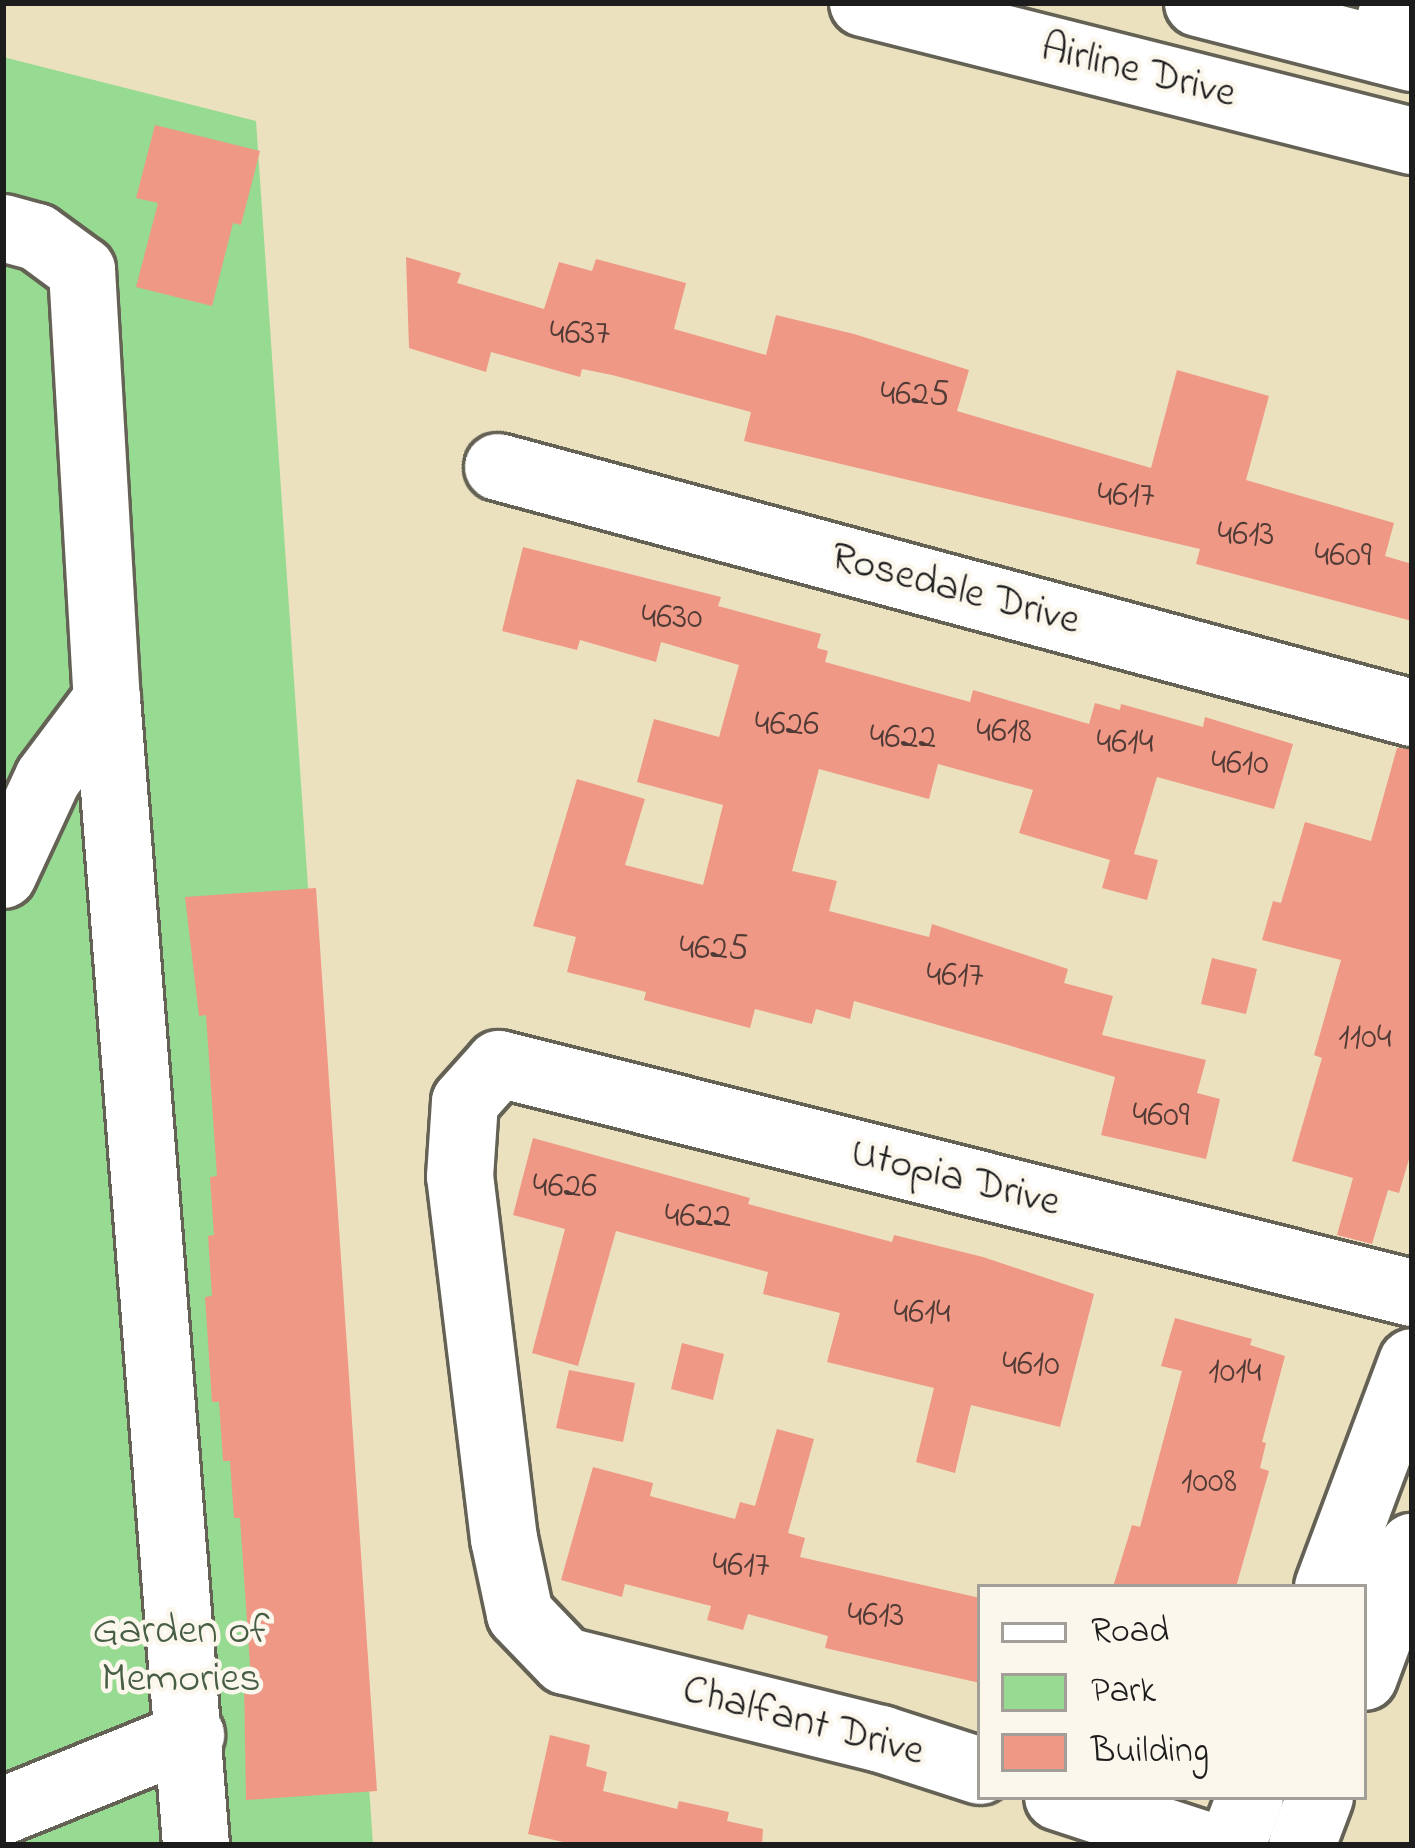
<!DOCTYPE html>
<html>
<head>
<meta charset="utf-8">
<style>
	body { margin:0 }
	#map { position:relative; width:1415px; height:1848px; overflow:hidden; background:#ebe1bf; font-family:"Indie Flower",sans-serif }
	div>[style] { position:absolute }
	.green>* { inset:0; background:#97da91 }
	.building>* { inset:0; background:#ef9885 }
	.roads { filter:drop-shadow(3px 0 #646155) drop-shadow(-3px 0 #646155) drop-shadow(0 3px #646155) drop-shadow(0 -3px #646155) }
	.minor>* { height:66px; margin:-33px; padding:0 33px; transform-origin:33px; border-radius:33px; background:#fff }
	.highway>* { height:66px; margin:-33px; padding:0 33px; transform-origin:33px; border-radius:33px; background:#fff }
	span { translate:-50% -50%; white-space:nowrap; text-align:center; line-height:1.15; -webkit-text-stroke:9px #fbf7ec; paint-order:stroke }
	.number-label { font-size:36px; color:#513b36 }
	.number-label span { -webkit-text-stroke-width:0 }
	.street-label { font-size:42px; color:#1c1c1c }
	.park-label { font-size:42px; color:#475e45 }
	.frame { position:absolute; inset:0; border:6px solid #1c1c1c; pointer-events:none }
	.legend { position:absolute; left:977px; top:1584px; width:390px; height:216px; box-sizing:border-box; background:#fbf7ec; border:3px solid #a29f99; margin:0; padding:15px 21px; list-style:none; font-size:36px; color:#1c1c1c }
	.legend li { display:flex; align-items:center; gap:24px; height:60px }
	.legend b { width:60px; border:3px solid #a29f99 }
</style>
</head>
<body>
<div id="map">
	<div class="green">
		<i style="clip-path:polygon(3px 57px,256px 121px,373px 1845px,3px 1845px)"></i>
	</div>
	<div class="building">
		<i style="clip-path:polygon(155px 125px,260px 151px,241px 225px,233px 223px,212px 306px,136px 287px,158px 203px,136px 198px)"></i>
		<i style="clip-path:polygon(406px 257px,461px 273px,457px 283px,544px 309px,559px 262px,592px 271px,596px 259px,686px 283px,674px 329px,766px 355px,776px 315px,854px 334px,969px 370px,957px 411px,1151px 468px,1177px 370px,1269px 396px,1246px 480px,1394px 523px,1385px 556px,1412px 564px,1412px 621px,1196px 564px,1200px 549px,744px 441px,751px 412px,612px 375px,582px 369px,580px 377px,491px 352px,486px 372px,409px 348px)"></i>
		<i style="clip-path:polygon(523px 547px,721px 597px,718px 606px,821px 634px,817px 648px,828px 651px,825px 662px,970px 702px,973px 690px,1089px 724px,1095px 703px,1120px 710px,1121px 704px,1203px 727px,1205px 717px,1293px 744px,1274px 809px,1157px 777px,1134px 854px,1158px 860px,1147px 900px,1102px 888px,1110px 860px,1019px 833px,1033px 790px,938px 764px,929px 799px,819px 769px,792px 871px,837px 881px,829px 911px,929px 937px,932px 924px,1068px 969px,1064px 983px,1113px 996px,1102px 1035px,1206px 1060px,1197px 1093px,1220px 1099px,1206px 1159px,1101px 1135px,1115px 1077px,1008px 1045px,854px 1001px,850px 1019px,816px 1009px,812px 1024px,755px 1009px,750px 1028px,644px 1000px,646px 992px,567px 972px,576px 937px,533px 926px,577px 779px,645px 799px,625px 865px,703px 885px,723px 805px,637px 782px,654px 719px,719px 737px,739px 665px,661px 642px,656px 662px,580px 640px,577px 650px,502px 631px)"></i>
		<i style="clip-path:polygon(1397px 748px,1412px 749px,1412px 1149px,1399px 1193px,1388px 1190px,1372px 1244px,1337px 1235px,1353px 1178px,1292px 1161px,1322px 1058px,1314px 1055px,1341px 960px,1262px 940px,1273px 901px,1281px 903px,1305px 822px,1371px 841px)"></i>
		<i style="clip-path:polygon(316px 888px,377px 1791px,246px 1800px,244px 1680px,251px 1680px,240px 1518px,234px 1518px,230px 1461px,223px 1461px,219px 1402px,212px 1402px,205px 1297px,212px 1296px,208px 1236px,214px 1235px,210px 1177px,217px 1176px,206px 1015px,199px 1016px,185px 897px)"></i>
		<i style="clip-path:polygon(1212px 958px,1257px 969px,1246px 1014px,1201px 1004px)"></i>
		<i style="clip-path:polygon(533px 1138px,750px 1198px,748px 1204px,892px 1242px,894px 1235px,983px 1257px,1094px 1294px,1060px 1427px,971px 1405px,955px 1473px,916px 1462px,934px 1388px,827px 1362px,840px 1313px,763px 1294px,768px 1272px,616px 1231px,578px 1366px,532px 1353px,565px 1229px,513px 1215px)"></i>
		<i style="clip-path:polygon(1175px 1318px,1252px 1339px,1250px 1345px,1285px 1356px,1262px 1442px,1266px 1443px,1260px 1468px,1269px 1471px,1236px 1587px,1113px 1587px,1132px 1525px,1140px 1527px,1182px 1371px,1161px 1366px)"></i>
		<i style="clip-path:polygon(682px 1343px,724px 1354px,713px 1400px,671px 1389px)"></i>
		<i style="clip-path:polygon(569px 1370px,635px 1383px,623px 1442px,556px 1428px)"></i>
		<i style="clip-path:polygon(777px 1429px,814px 1439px,788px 1533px,805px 1538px,800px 1557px,980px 1598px,980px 1683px,825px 1648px,828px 1636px,748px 1614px,743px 1630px,707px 1620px,711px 1606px,625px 1584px,622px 1597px,561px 1580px,593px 1467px,653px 1483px,650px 1496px,735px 1519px,740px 1502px,755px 1506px)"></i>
		<i style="clip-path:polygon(550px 1735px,590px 1745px,586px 1766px,607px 1772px,603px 1791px,677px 1809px,679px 1801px,729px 1812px,727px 1821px,763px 1829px,762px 1845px,576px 1845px,528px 1834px)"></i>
	</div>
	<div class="roads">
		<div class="minor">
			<i style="left:1381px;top:50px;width:49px;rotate:-73.4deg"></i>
			<i style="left:3px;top:228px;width:35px;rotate:15deg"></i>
			<i style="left:37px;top:237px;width:56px;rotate:36.3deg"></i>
			<i style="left:82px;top:270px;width:430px;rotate:86.7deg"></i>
			<i style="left:107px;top:699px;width:1149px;rotate:85.56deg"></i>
			<i style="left:498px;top:467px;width:947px;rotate:15.06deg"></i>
			<i style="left:3px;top:875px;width:107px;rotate:-65.1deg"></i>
			<i style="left:48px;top:778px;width:99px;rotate:-53.2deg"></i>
			<i style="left:1328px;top:1587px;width:240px;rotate:-69.5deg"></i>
			<i style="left:1364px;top:1677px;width:139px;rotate:-69.7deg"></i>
			<i style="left:980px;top:1771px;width:104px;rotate:-162.1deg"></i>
			<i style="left:881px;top:1739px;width:325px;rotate:-166.1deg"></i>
			<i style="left:565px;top:1661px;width:65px;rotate:-133.8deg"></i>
			<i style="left:520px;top:1614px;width:77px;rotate:-102deg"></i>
			<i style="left:504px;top:1539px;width:365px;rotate:-96.9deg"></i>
			<i style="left:460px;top:1177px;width:75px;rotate:-86.2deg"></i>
			<i style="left:465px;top:1102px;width:51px;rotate:-48.2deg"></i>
			<i style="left:499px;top:1064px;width:941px;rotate:14.08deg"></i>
			<i style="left:1058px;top:1797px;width:155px;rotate:18.1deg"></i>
			<i style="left:3px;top:1811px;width:203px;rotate:-22deg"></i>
			<i style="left:1232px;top:1845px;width:51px;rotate:-69.4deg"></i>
			<i style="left:1302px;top:1845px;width:51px;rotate:-69.4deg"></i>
		</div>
		<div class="highway">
			<i style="left:863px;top:3px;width:566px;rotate:14.11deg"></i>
			<i style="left:1198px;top:3px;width:221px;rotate:14.4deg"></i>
		</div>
	</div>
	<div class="number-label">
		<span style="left:580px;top:335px">4637</span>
		<span style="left:915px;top:396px">4625</span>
		<span style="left:1126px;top:497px">4617</span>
		<span style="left:1246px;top:536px">4613</span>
		<span style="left:1343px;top:557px">4609</span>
		<span style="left:672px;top:619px">4630</span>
		<span style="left:787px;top:726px">4626</span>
		<span style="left:1004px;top:733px">4618</span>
		<span style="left:903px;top:739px">4622</span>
		<span style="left:1125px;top:744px">4614</span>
		<span style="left:1240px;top:765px">4610</span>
		<span style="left:714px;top:950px">4625</span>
		<span style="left:955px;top:977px">4617</span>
		<span style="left:1365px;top:1039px">1104</span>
		<span style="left:1161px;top:1117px">4609</span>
		<span style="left:565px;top:1188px">4626</span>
		<span style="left:698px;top:1218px">4622</span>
		<span style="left:922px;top:1314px">4614</span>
		<span style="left:1031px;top:1366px">4610</span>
		<span style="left:1235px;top:1373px">1014</span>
		<span style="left:1209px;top:1483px">1008</span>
		<span style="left:741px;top:1567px">4617</span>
		<span style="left:876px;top:1617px">4613</span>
	</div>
	<div class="street-label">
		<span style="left:1138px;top:72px;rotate:14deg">Airline Drive</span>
		<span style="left:955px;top:590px;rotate:15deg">Rosedale Drive</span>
		<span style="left:955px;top:1179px;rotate:14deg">Utopia Drive</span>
		<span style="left:803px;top:1722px;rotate:15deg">Chalfant Drive</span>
	</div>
	<div class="park-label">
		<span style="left:181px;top:1656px">Garden of<br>Memories</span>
	</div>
	<div class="frame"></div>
	<ul class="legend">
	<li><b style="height:15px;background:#fff"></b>Road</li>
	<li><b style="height:33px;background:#97da91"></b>Park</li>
	<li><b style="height:33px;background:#ef9885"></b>Building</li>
	</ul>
</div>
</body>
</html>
